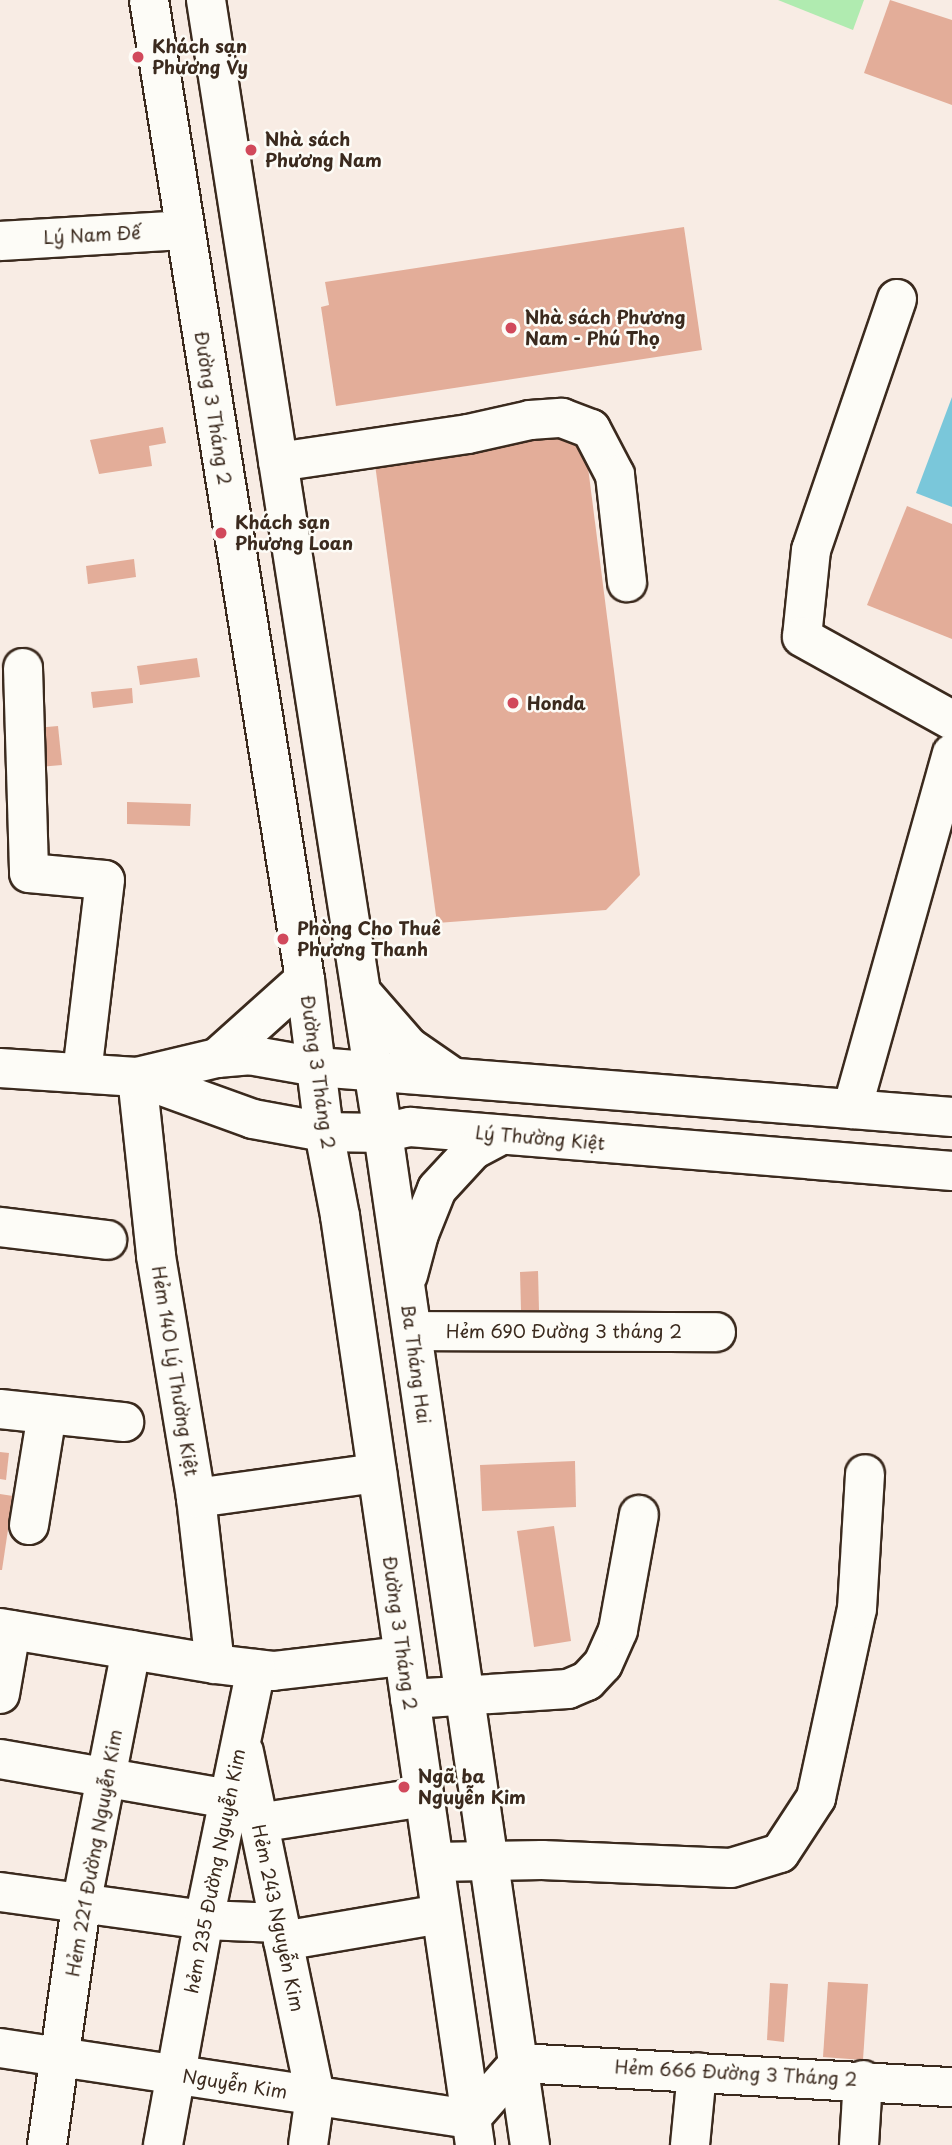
<!DOCTYPE html>
<html>
<head>
<meta charset="utf-8">
<style>
	body { margin:0 }
	#map { position:relative; width:952px; height:2145px; overflow:hidden; background:#f8ece4; font-family:"Playpen Sans",sans-serif }
	div>[style] { position:absolute }
	.green>* { inset:0; background:#b0ebb0 }
	.water>* { inset:0; background:#7ac7da }
	.building>* { inset:0; background:#e3ad99 }
	.roads { filter:drop-shadow(2px 0 #3b2a1e) drop-shadow(-2px 0 #3b2a1e) drop-shadow(0 2px #3b2a1e) drop-shadow(0 -2px #3b2a1e) }
	.minor>* { height:38px; margin:-19px; padding:0 19px; transform-origin:19px; border-radius:19px; background:#fdfcf7 }
	.major>* { height:38px; margin:-19px; padding:0 19px; transform-origin:19px; border-radius:19px; background:#fdfcf7 }
	.dots>* { width:19px; height:19px; translate:-50% -50%; box-sizing:border-box; border:4px solid #fdfcf7; border-radius:50% }
	span { translate:-50% -50%; white-space:nowrap; text-align:center; line-height:1.15; -webkit-text-stroke:5px #fdfcf7; paint-order:stroke }
	.poi-label { font-size:18px; color:#3b2a1e; font-weight:700 }
	.left { translate:0 -50%; text-align:left }
	.street-label { font-size:18px; color:#3b2a1e }
</style>
</head>
<body>
<div id="map">
	<div class="green">
		<i style="clip-path:polygon(778px 0,864px 0,853px 30px)"></i>
	</div>
	<div class="water">
		<i style="clip-path:polygon(952px 397px,952px 507px,916px 493px)"></i>
	</div>
	<div class="building">
		<i style="clip-path:polygon(890px 0,952px 20px,952px 105px,864px 73px)"></i>
		<i style="clip-path:polygon(684px 227px,702px 350px,336px 406px,321px 307px,329px 305px,325px 282px)"></i>
		<i style="clip-path:polygon(163px 427px,166px 443px,149px 446px,152px 466px,99px 474px,90px 440px)"></i>
		<i style="clip-path:polygon(560px 427px,584px 436px,640px 875px,606px 910px,437px 923px,374px 457px)"></i>
		<i style="clip-path:polygon(907px 506px,952px 524px,952px 639px,867px 605px)"></i>
		<i style="clip-path:polygon(134px 559px,136px 577px,88px 584px,86px 566px)"></i>
		<i style="clip-path:polygon(197px 658px,200px 677px,140px 685px,137px 666px)"></i>
		<i style="clip-path:polygon(132px 688px,133px 703px,93px 708px,91px 692px)"></i>
		<i style="clip-path:polygon(58px 726px,62px 765px,27px 768px,24px 729px)"></i>
		<i style="clip-path:polygon(127px 802px,191px 804px,190px 826px,127px 824px)"></i>
		<i style="clip-path:polygon(538px 1271px,539px 1310px,521px 1310px,520px 1272px)"></i>
		<i style="clip-path:polygon(0 1452px,9px 1453px,6px 1480px,0 1479px)"></i>
		<i style="clip-path:polygon(575px 1461px,576px 1507px,482px 1511px,480px 1465px)"></i>
		<i style="clip-path:polygon(0 1494px,13px 1496px,2px 1570px,0 1570px)"></i>
		<i style="clip-path:polygon(554px 1526px,571px 1641px,534px 1647px,517px 1531px)"></i>
		<i style="clip-path:polygon(828px 1982px,868px 1984px,863px 2060px,823px 2057px)"></i>
		<i style="clip-path:polygon(770px 1983px,788px 1984px,784px 2042px,767px 2040px)"></i>
	</div>
	<div class="roads">
		<div class="minor">
			<i style="left:0;top:241px;width:185px;rotate:-3.4deg"></i>
			<i style="left:897px;top:299px;width:265px;rotate:108.9deg"></i>
			<i style="left:811px;top:550px;width:87px;rotate:95.9deg"></i>
			<i style="left:802px;top:637px;width:171px;rotate:29deg"></i>
			<i style="left:278px;top:462px;width:192px;rotate:-8.4deg"></i>
			<i style="left:468px;top:434px;width:64px;rotate:-12.7deg"></i>
			<i style="left:530px;top:420px;width:32px;rotate:-4deg"></i>
			<i style="left:562px;top:418px;width:31px;rotate:21deg"></i>
			<i style="left:591px;top:429px;width:52px;rotate:62.4deg"></i>
			<i style="left:615px;top:475px;width:108px;rotate:83.6deg"></i>
			<i style="left:23px;top:668px;width:205px;rotate:88.3deg"></i>
			<i style="left:29px;top:873px;width:76px;rotate:5.3deg"></i>
			<i style="left:105px;top:880px;width:193px;rotate:96.8deg"></i>
			<i style="left:137px;top:1077px;width:180px;rotate:83.9deg"></i>
			<i style="left:156px;top:1256px;width:245px;rotate:80.6deg"></i>
			<i style="left:196px;top:1498px;width:167px;rotate:83.5deg"></i>
			<i style="left:852px;top:1109px;width:369px;rotate:-74.3deg"></i>
			<i style="left:0;top:1227px;width:108px;rotate:6.9deg"></i>
			<i style="left:412px;top:1331px;width:304px;rotate:0.2deg"></i>
			<i style="left:0;top:1409px;width:125px;rotate:6deg"></i>
			<i style="left:196px;top:1498px;width:183px;rotate:-7.9deg"></i>
			<i style="left:29px;top:1525px;width:112px;rotate:-80.8deg"></i>
			<i style="left:0;top:1628px;width:218px;rotate:9.5deg"></i>
			<i style="left:215px;top:1664px;width:58px;rotate:6.9deg"></i>
			<i style="left:273px;top:1671px;width:131px;rotate:-6.6deg"></i>
			<i style="left:0;top:1694px;width:65px;rotate:-80.2deg"></i>
			<i style="left:410px;top:1699px;width:158px;rotate:-3.6deg"></i>
			<i style="left:568px;top:1689px;width:21px;rotate:-23deg"></i>
			<i style="left:587px;top:1681px;width:23px;rotate:-47deg"></i>
			<i style="left:603px;top:1664px;width:37px;rotate:-66deg"></i>
			<i style="left:618px;top:1630px;width:117px;rotate:-79.7deg"></i>
			<i style="left:244px;top:1752px;width:351px;rotate:78.3deg"></i>
			<i style="left:315px;top:2096px;width:49px;rotate:98.1deg"></i>
			<i style="left:0;top:1759px;width:257px;rotate:9.9deg"></i>
			<i style="left:258px;top:1823px;width:168px;rotate:-8.9deg"></i>
			<i style="left:434px;top:1862px;width:108px;rotate:-1.1deg"></i>
			<i style="left:542px;top:1860px;width:189px;rotate:2.4deg"></i>
			<i style="left:731px;top:1868px;width:51px;rotate:-17deg"></i>
			<i style="left:780px;top:1853px;width:66px;rotate:-56.8deg"></i>
			<i style="left:816px;top:1798px;width:193px;rotate:-77.8deg"></i>
			<i style="left:857px;top:1609px;width:135px;rotate:-86.6deg"></i>
			<i style="left:0;top:1892px;width:206px;rotate:7.8deg"></i>
			<i style="left:204px;top:1920px;width:75px;rotate:2.3deg"></i>
			<i style="left:283px;top:1941px;width:160px;rotate:-9.7deg"></i>
			<i style="left:0;top:2048px;width:475px;rotate:8.6deg"></i>
			<i style="left:470px;top:2119px;width:74px;rotate:-48.8deg"></i>
			<i style="left:519px;top:2063px;width:434px;rotate:3.2deg"></i>
			<i style="left:47px;top:2145px;width:242px;rotate:-81.9deg"></i>
			<i style="left:81px;top:1905px;width:260px;rotate:-78.9deg"></i>
			<i style="left:163px;top:2145px;width:229px;rotate:-79.7deg"></i>
			<i style="left:204px;top:1920px;width:256px;rotate:-78.3deg"></i>
			<i style="left:690px;top:2145px;width:73px;rotate:-84.5deg"></i>
			<i style="left:859px;top:2145px;width:65px;rotate:-86.5deg"></i>
		</div>
		<div class="major">
			<i style="left:149px;top:0;width:991px;rotate:80.95deg"></i>
			<i style="left:305px;top:979px;width:154px;rotate:82.9deg"></i>
			<i style="left:324px;top:1132px;width:86px;rotate:79.2deg"></i>
			<i style="left:340px;top:1216px;width:939px;rotate:81.73deg"></i>
			<i style="left:206px;top:0;width:1147px;rotate:81.12deg"></i>
			<i style="left:383px;top:1133px;width:1023px;rotate:81.74deg"></i>
			<i style="left:361px;top:992px;width:73px;rotate:48.9deg"></i>
			<i style="left:409px;top:1047px;width:51px;rotate:34.6deg"></i>
			<i style="left:217px;top:1058px;width:118px;rotate:-41.9deg"></i>
			<i style="left:0;top:1068px;width:137px;rotate:3.8deg"></i>
			<i style="left:137px;top:1077px;width:123px;rotate:19.9deg"></i>
			<i style="left:253px;top:1119px;width:72px;rotate:10.4deg"></i>
			<i style="left:324px;top:1132px;width:59px;rotate:1deg"></i>
			<i style="left:383px;top:1133px;width:28px;rotate:-13deg"></i>
			<i style="left:410px;top:1127px;width:544px;rotate:4.64deg"></i>
			<i style="left:137px;top:1077px;width:82px;rotate:-13.4deg"></i>
			<i style="left:217px;top:1058px;width:32px;rotate:-5deg"></i>
			<i style="left:249px;top:1055px;width:69px;rotate:10deg"></i>
			<i style="left:317px;top:1067px;width:637px;rotate:4.5deg"></i>
			<i style="left:408px;top:1275px;width:42px;rotate:-75deg"></i>
			<i style="left:419px;top:1234px;width:48px;rotate:-68.2deg"></i>
			<i style="left:437px;top:1189px;width:53px;rotate:-47.3deg"></i>
			<i style="left:473px;top:1150px;width:32px;rotate:-28deg"></i>
		</div>
	</div>
	<div class="dots">
		<i style="left:138px;top:57px;background:#d1495b"></i>
		<i style="left:251px;top:150px;background:#d1495b"></i>
		<i style="left:511px;top:328px;background:#d1495b"></i>
		<i style="left:221px;top:533px;background:#d1495b"></i>
		<i style="left:513px;top:703px;background:#d1495b"></i>
		<i style="left:283px;top:939px;background:#d1495b"></i>
		<i style="left:404px;top:1787px;background:#d1495b"></i>
	</div>
	<div class="poi-label">
		<span class="left" style="left:152px;top:57px">Khách sạn<br>Phương Vy</span>
		<span class="left" style="left:265px;top:150px">Nhà sách<br>Phương Nam</span>
		<span class="left" style="left:525px;top:328px">Nhà sách Phương<br>Nam - Phú Thọ</span>
		<span class="left" style="left:235px;top:533px">Khách sạn<br>Phương Loan</span>
		<span class="left" style="left:527px;top:703px">Honda</span>
		<span class="left" style="left:297px;top:939px">Phòng Cho Thuê<br>Phương Thanh</span>
		<span class="left" style="left:418px;top:1787px">Ngã ba<br>Nguyễn Kim</span>
	</div>
	<div class="street-label">
		<span style="left:92px;top:235px;rotate:-3deg">Lý Nam Đế</span>
		<span style="left:213px;top:408px;rotate:81deg">Đường 3 Tháng 2</span>
		<span style="left:318px;top:1072px;rotate:82deg">Đường 3 Tháng 2</span>
		<span style="left:540px;top:1138px;rotate:5deg">Lý Thường Kiệt</span>
		<span style="left:564px;top:1331px">Hẻm 690 Đường 3 tháng 2</span>
		<span style="left:416px;top:1364px;rotate:82deg">Ba Tháng Hai</span>
		<span style="left:175px;top:1371px;rotate:81deg">Hẻm 140 Lý Thường Kiệt</span>
		<span style="left:400px;top:1633px;rotate:82deg">Đường 3 Tháng 2</span>
		<span style="left:94px;top:1853px;rotate:-80deg">Hẻm 221 Đường Nguyễn Kim</span>
		<span style="left:215px;top:1871px;rotate:-79deg">hẻm 235 Đường Nguyễn Kim</span>
		<span style="left:278px;top:1918px;rotate:78deg">Hẻm 243 Nguyễn Kim</span>
		<span style="left:736px;top:2073px;rotate:3deg">Hẻm 666 Đường 3 Tháng 2</span>
		<span style="left:235px;top:2084px;rotate:9deg">Nguyễn Kim</span>
	</div>
</div>
</body>
</html>
